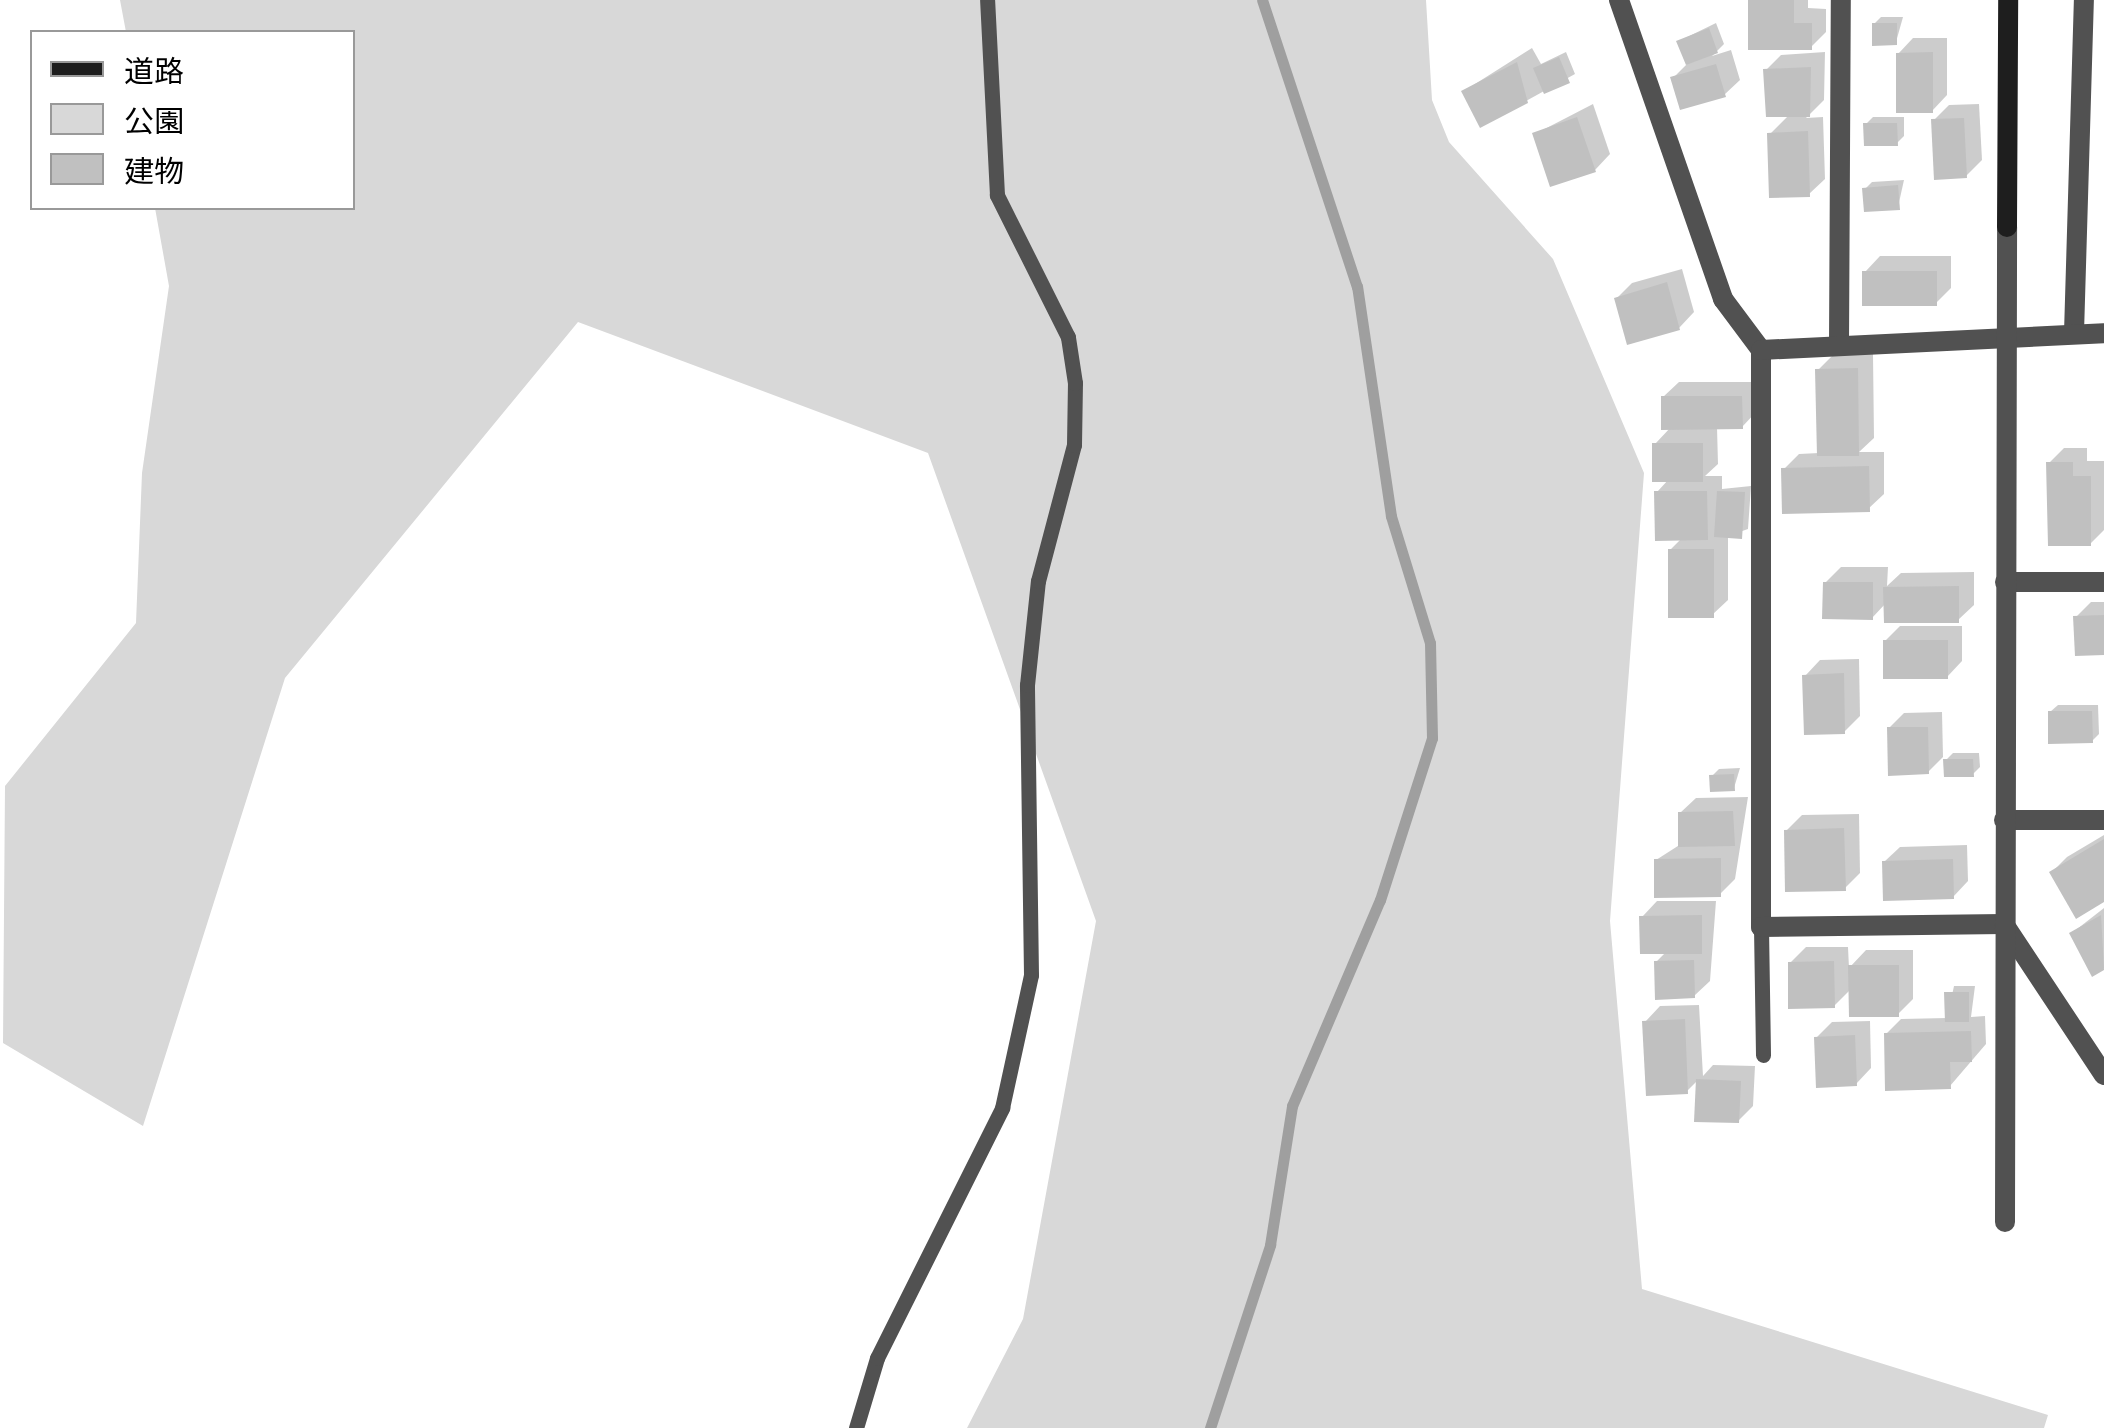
<!DOCTYPE html>
<html>
<head>
<meta charset="utf-8">
<style>
	body { margin:0 }
	#map { position:relative; width:2104px; height:1428px; overflow:hidden; background:#fff; font-family:Helvetica,"Noto Sans JP",sans-serif }
	div>[style] { position:absolute }
	.green>* { inset:0; background:#d8d8d8 }
	.shadow>* { inset:0; background:#0003 }
	.stream>* { height:11px; margin:-5.5px; padding:0 5.5px; transform-origin:5.5px; border-radius:5.5px; background:#9f9f9f }
	.building>* { inset:0; background:#c0c0c0 }
	.lane>* { height:15px; margin:-7.5px; padding:0 7.5px; transform-origin:7.5px; border-radius:7.5px; background:#515151 }
	.street>* { height:20px; margin:-10px; padding:0 10px; transform-origin:10px; border-radius:10px; background:#515151 }
	.secondary>* { height:20px; margin:-10px; padding:0 10px; transform-origin:10px; border-radius:10px; background:#1e1e1e }
	span { translate:-50% -50%; white-space:nowrap; text-align:center; line-height:1.15; -webkit-text-stroke:8px #fff; paint-order:stroke }
	.legend { position:absolute; left:30px; top:30px; width:325px; height:180px; box-sizing:border-box; background:#fff; border:2px solid #999; margin:0; padding:12px 18px; list-style:none; font-size:30px; color:#000 }
	.legend li { display:flex; align-items:center; gap:20px; height:50px }
	.legend b { width:50px; border:2px solid #999 }
</style>
</head>
<body>
<div id="map">
	<div class="green">
		<i style="clip-path:polygon(120px 0,1426px 0,1432px 100px,1449px 142px,1553px 259px,1644px 473px,1610px 921px,1642px 1289px,2048px 1415px,2044px 1428px,967px 1428px,1023px 1319px,1096px 921px,928px 453px,578px 322px,285px 678px,143px 1126px,3px 1043px,5px 786px,136px 623px,142px 473px,169px 286px,155px 208px,352px 208px,352px 32px,126px 32px)"></i>
	</div>
	<div class="shadow">
		<i style="clip-path:polygon(1750px 0,1808px 0,1808px 8px,1826px 9px,1826px 32px,1810px 48px)"></i>
		<i style="clip-path:polygon(1881px 17px,1903px 17px,1896px 42px,1874px 24px)"></i>
		<i style="clip-path:polygon(1716px 23px,1724px 44px,1712px 56px,1731px 50px,1740px 80px,1724px 95px,1673px 78px,1688px 63px,1679px 41px)"></i>
		<i style="clip-path:polygon(1913px 38px,1947px 38px,1947px 95px,1932px 111px,1898px 54px)"></i>
		<i style="clip-path:polygon(1532px 48px,1541px 64px,1566px 52px,1575px 74px,1526px 101px,1464px 91px)"></i>
		<i style="clip-path:polygon(1825px 52px,1824px 100px,1806px 118px,1823px 117px,1825px 179px,1809px 194px,1770px 134px,1789px 115px,1766px 70px,1781px 55px)"></i>
		<i style="clip-path:polygon(1593px 104px,1610px 154px,1595px 170px,1535px 134px)"></i>
		<i style="clip-path:polygon(1979px 104px,1982px 160px,1966px 176px,1934px 120px,1949px 105px)"></i>
		<i style="clip-path:polygon(1873px 117px,1904px 117px,1904px 136px,1897px 143px,1866px 124px)"></i>
		<i style="clip-path:polygon(1904px 180px,1898px 207px,1865px 189px,1872px 182px)"></i>
		<i style="clip-path:polygon(1880px 256px,1951px 256px,1951px 288px,1936px 303px,1865px 272px)"></i>
		<i style="clip-path:polygon(1682px 269px,1694px 312px,1679px 328px,1617px 298px,1632px 283px)"></i>
		<i style="clip-path:polygon(1873px 354px,1874px 438px,1859px 452px,1884px 452px,1884px 494px,1868px 509px,1784px 469px,1799px 454px,1819px 453px,1818px 370px,1833px 355px)"></i>
		<i style="clip-path:polygon(1679px 382px,1757px 382px,1757px 411px,1742px 427px,1717px 427px,1718px 464px,1705px 476px,1722px 476px,1722px 489px,1751px 486px,1748px 529px,1728px 536px,1728px 600px,1712px 615px,1670px 550px,1682px 538px,1657px 492px,1669px 479px,1655px 444px,1671px 427px,1663px 397px)"></i>
		<i style="clip-path:polygon(2064px 448px,2087px 448px,2087px 461px,2104px 461px,2104px 530px,2090px 544px,2049px 463px)"></i>
		<i style="clip-path:polygon(1841px 567px,1888px 567px,1887px 586px,1901px 573px,1974px 572px,1974px 605px,1958px 620px,1886px 603px,1872px 618px,1825px 583px)"></i>
		<i style="clip-path:polygon(2091px 602px,2104px 602px,2104px 652px,2076px 617px)"></i>
		<i style="clip-path:polygon(1900px 626px,1962px 626px,1962px 661px,1947px 677px,1885px 641px)"></i>
		<i style="clip-path:polygon(1859px 659px,1860px 716px,1844px 732px,1805px 676px,1820px 660px)"></i>
		<i style="clip-path:polygon(2058px 705px,2098px 705px,2099px 734px,2092px 741px,2050px 712px)"></i>
		<i style="clip-path:polygon(1942px 712px,1943px 757px,1928px 772px,1889px 728px,1904px 713px)"></i>
		<i style="clip-path:polygon(1953px 753px,1979px 753px,1980px 767px,1973px 774px,1946px 760px)"></i>
		<i style="clip-path:polygon(1740px 768px,1734px 788px,1712px 776px,1719px 769px)"></i>
		<i style="clip-path:polygon(1748px 797px,1735px 879px,1720px 894px,1656px 860px,1681px 844px,1680px 813px,1696px 798px)"></i>
		<i style="clip-path:polygon(1859px 814px,1860px 873px,1845px 888px,1786px 831px,1802px 815px)"></i>
		<i style="clip-path:polygon(2104px 835px,2104px 899px,2052px 872px,2067px 857px)"></i>
		<i style="clip-path:polygon(1967px 845px,1968px 881px,1953px 897px,1884px 862px,1900px 847px)"></i>
		<i style="clip-path:polygon(1657px 901px,1716px 901px,1710px 981px,1694px 996px,1656px 962px,1667px 951px,1642px 917px)"></i>
		<i style="clip-path:polygon(2104px 908px,2104px 968px,2093px 973px,2072px 933px)"></i>
		<i style="clip-path:polygon(1806px 947px,1848px 947px,1849px 968px,1866px 950px,1913px 950px,1913px 999px,1898px 1014px,1851px 989px,1834px 1006px,1790px 963px)"></i>
		<i style="clip-path:polygon(1954px 986px,1975px 986px,1971px 1017px,1985px 1016px,1986px 1044px,1950px 1086px,1886px 1034px,1901px 1019px,1947px 1018px)"></i>
		<i style="clip-path:polygon(1699px 1005px,1703px 1076px,1713px 1065px,1755px 1066px,1753px 1106px,1738px 1121px,1698px 1080px,1687px 1091px,1645px 1022px,1660px 1006px)"></i>
		<i style="clip-path:polygon(1870px 1021px,1871px 1068px,1856px 1084px,1816px 1038px,1832px 1022px)"></i>
	</div>
	<div class="stream">
		<i style="left:1210px;top:1428px;width:193px;rotate:-71.8deg"></i>
		<i style="left:1270px;top:1245px;width:141px;rotate:-81deg"></i>
		<i style="left:1292px;top:1106px;width:224px;rotate:-66.9deg"></i>
		<i style="left:1380px;top:900px;width:170px;rotate:-72.2deg"></i>
		<i style="left:1432px;top:738px;width:95px;rotate:-91.2deg"></i>
		<i style="left:1430px;top:643px;width:133px;rotate:-107.1deg"></i>
		<i style="left:1391px;top:516px;width:232px;rotate:-98.4deg"></i>
		<i style="left:1357px;top:287px;width:302px;rotate:-108.3deg"></i>
	</div>
	<div class="building">
		<i style="clip-path:polygon(1748px 0,1794px 0,1794px 23px,1812px 23px,1812px 50px,1748px 50px)"></i>
		<i style="clip-path:polygon(1872px 23px,1897px 23px,1897px 45px,1872px 46px)"></i>
		<i style="clip-path:polygon(1709px 28px,1718px 53px,1686px 65px,1676px 41px)"></i>
		<i style="clip-path:polygon(1933px 52px,1933px 113px,1896px 113px,1896px 53px)"></i>
		<i style="clip-path:polygon(1559px 57px,1570px 83px,1544px 94px,1533px 68px)"></i>
		<i style="clip-path:polygon(1517px 62px,1528px 103px,1480px 128px,1461px 91px)"></i>
		<i style="clip-path:polygon(1716px 64px,1726px 97px,1680px 110px,1670px 77px)"></i>
		<i style="clip-path:polygon(1811px 67px,1810px 117px,1766px 117px,1763px 69px)"></i>
		<i style="clip-path:polygon(1577px 117px,1596px 172px,1550px 187px,1532px 133px)"></i>
		<i style="clip-path:polygon(1964px 118px,1967px 178px,1934px 180px,1931px 119px)"></i>
		<i style="clip-path:polygon(1863px 123px,1897px 123px,1898px 146px,1864px 146px)"></i>
		<i style="clip-path:polygon(1808px 131px,1810px 197px,1769px 198px,1767px 133px)"></i>
		<i style="clip-path:polygon(1898px 185px,1900px 210px,1864px 212px,1862px 188px)"></i>
		<i style="clip-path:polygon(1862px 271px,1937px 271px,1937px 306px,1862px 306px)"></i>
		<i style="clip-path:polygon(1667px 282px,1680px 330px,1627px 345px,1614px 298px)"></i>
		<i style="clip-path:polygon(1858px 368px,1859px 456px,1817px 456px,1815px 369px)"></i>
		<i style="clip-path:polygon(1661px 396px,1742px 396px,1743px 429px,1661px 430px)"></i>
		<i style="clip-path:polygon(1652px 443px,1703px 443px,1703px 482px,1652px 482px)"></i>
		<i style="clip-path:polygon(2046px 462px,2073px 462px,2073px 476px,2091px 476px,2091px 546px,2048px 546px)"></i>
		<i style="clip-path:polygon(1869px 466px,1870px 512px,1782px 514px,1781px 468px)"></i>
		<i style="clip-path:polygon(1654px 491px,1707px 491px,1708px 540px,1655px 541px)"></i>
		<i style="clip-path:polygon(1717px 491px,1745px 492px,1742px 539px,1714px 537px)"></i>
		<i style="clip-path:polygon(1668px 549px,1714px 549px,1714px 618px,1668px 618px)"></i>
		<i style="clip-path:polygon(1823px 582px,1873px 582px,1873px 620px,1822px 619px)"></i>
		<i style="clip-path:polygon(1959px 586px,1959px 623px,1884px 623px,1883px 587px)"></i>
		<i style="clip-path:polygon(2104px 615px,2104px 655px,2075px 656px,2073px 616px)"></i>
		<i style="clip-path:polygon(1883px 640px,1948px 640px,1948px 679px,1883px 679px)"></i>
		<i style="clip-path:polygon(1844px 673px,1845px 734px,1804px 735px,1802px 675px)"></i>
		<i style="clip-path:polygon(2048px 711px,2092px 711px,2093px 743px,2048px 744px)"></i>
		<i style="clip-path:polygon(1887px 727px,1928px 727px,1929px 774px,1888px 776px)"></i>
		<i style="clip-path:polygon(1943px 759px,1973px 759px,1974px 777px,1944px 777px)"></i>
		<i style="clip-path:polygon(1734px 774px,1735px 791px,1710px 792px,1709px 775px)"></i>
		<i style="clip-path:polygon(1733px 811px,1735px 846px,1678px 847px,1678px 812px)"></i>
		<i style="clip-path:polygon(1844px 828px,1846px 891px,1785px 892px,1784px 830px)"></i>
		<i style="clip-path:polygon(2104px 839px,2104px 902px,2076px 919px,2049px 872px)"></i>
		<i style="clip-path:polygon(1721px 858px,1721px 897px,1654px 898px,1654px 859px)"></i>
		<i style="clip-path:polygon(1953px 859px,1954px 899px,1883px 901px,1882px 861px)"></i>
		<i style="clip-path:polygon(1702px 915px,1702px 954px,1640px 954px,1639px 916px)"></i>
		<i style="clip-path:polygon(2101px 915px,2104px 970px,2092px 977px,2069px 933px)"></i>
		<i style="clip-path:polygon(1694px 960px,1695px 998px,1655px 1000px,1654px 961px)"></i>
		<i style="clip-path:polygon(1834px 961px,1835px 1008px,1788px 1009px,1788px 962px)"></i>
		<i style="clip-path:polygon(1848px 965px,1899px 965px,1899px 1017px,1849px 1017px)"></i>
		<i style="clip-path:polygon(1944px 992px,1969px 992px,1969px 1022px,1945px 1022px)"></i>
		<i style="clip-path:polygon(1685px 1019px,1688px 1094px,1646px 1096px,1642px 1021px)"></i>
		<i style="clip-path:polygon(1971px 1031px,1972px 1062px,1950px 1062px,1951px 1089px,1885px 1091px,1884px 1033px)"></i>
		<i style="clip-path:polygon(1855px 1035px,1857px 1086px,1816px 1088px,1814px 1037px)"></i>
		<i style="clip-path:polygon(1696px 1079px,1741px 1081px,1739px 1123px,1694px 1122px)"></i>
	</div>
	<div class="lane">
		<i style="left:1761px;top:927px;width:128px;rotate:89.1deg"></i>
		<i style="left:856px;top:1428px;width:73px;rotate:-73.3deg"></i>
		<i style="left:877px;top:1358px;width:280px;rotate:-63.4deg"></i>
		<i style="left:1002px;top:1108px;width:136px;rotate:-77.7deg"></i>
		<i style="left:1031px;top:975px;width:290px;rotate:-90.8deg"></i>
		<i style="left:1027px;top:685px;width:105px;rotate:-84deg"></i>
		<i style="left:1038px;top:581px;width:141px;rotate:-75.2deg"></i>
		<i style="left:1074px;top:445px;width:62px;rotate:-89.1deg"></i>
		<i style="left:1075px;top:383px;width:47px;rotate:-98.7deg"></i>
		<i style="left:1068px;top:337px;width:159px;rotate:-116.6deg"></i>
		<i style="left:997px;top:195px;width:195px;rotate:-92.9deg"></i>
	</div>
	<div class="street">
		<i style="left:1619px;top:0;width:317px;rotate:70.8deg"></i>
		<i style="left:1723px;top:299px;width:64px;rotate:53.3deg"></i>
		<i style="left:1761px;top:350px;width:577px;rotate:90deg"></i>
		<i style="left:1761px;top:927px;width:243px;rotate:-0.7deg"></i>
		<i style="left:2004px;top:924px;width:181px;rotate:56.5deg"></i>
		<i style="left:2074px;top:333px;width:333px;rotate:-88.3deg"></i>
		<i style="left:1839px;top:344px;width:344px;rotate:-89.7deg"></i>
		<i style="left:1761px;top:350px;width:343px;rotate:-2.8deg"></i>
		<i style="left:2005px;top:582px;width:99px"></i>
		<i style="left:2004px;top:820px;width:100px"></i>
		<i style="left:2005px;top:1222px;width:995px;rotate:-89.88deg"></i>
	</div>
	<div class="secondary">
		<i style="left:2007px;top:227px;width:227px;rotate:-89.7deg"></i>
	</div>
	<ul class="legend">
	<li><b style="height:12px;background:#1e1e1e"></b>道路</li>
	<li><b style="height:28px;background:#d8d8d8"></b>公園</li>
	<li><b style="height:28px;background:#c0c0c0"></b>建物</li>
	</ul>
</div>
</body>
</html>
